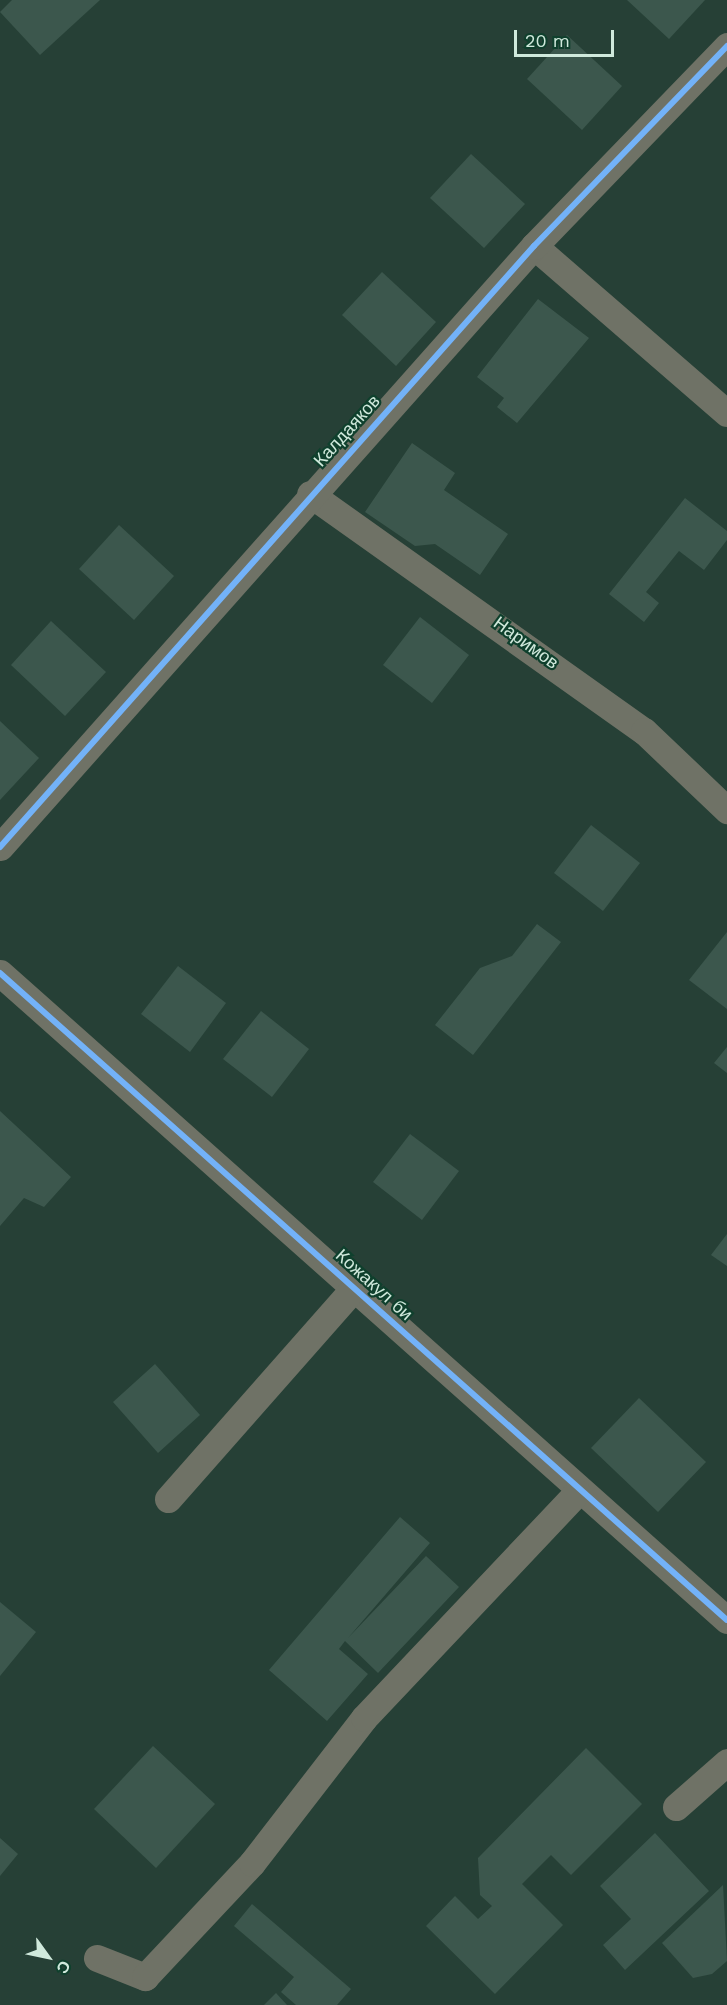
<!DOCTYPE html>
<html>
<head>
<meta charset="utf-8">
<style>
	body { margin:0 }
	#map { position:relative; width:727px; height:2005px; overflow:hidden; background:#264036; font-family:"Work Sans",sans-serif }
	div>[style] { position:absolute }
	.building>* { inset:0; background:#3c574d }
	.street>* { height:27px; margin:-13.5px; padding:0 13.5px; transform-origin:13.5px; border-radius:13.5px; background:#6f7266 }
	.cycleway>* { height:6px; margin:-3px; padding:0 3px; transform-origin:3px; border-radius:3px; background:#73b2f8 }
	span { translate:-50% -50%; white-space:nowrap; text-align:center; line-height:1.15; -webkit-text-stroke:4.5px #0f402d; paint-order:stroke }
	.street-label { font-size:18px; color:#d0e9dc }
	.north { position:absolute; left:18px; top:1927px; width:60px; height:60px; -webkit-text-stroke:4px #0f402d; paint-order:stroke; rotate:123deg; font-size:16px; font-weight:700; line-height:24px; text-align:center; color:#d0e9dc }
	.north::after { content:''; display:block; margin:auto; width:21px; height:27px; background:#d0e9dc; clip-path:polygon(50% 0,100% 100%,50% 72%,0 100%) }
	.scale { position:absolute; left:514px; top:30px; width:100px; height:27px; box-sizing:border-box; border:3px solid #d0e9dc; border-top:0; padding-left:8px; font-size:18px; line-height:21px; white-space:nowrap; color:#d0e9dc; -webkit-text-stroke:4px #0f402d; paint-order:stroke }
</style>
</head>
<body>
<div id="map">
	<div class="building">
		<i style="clip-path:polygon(12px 0,100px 0,40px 55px,0 12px)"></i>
		<i style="clip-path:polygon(627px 0,705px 0,669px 39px)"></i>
		<i style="clip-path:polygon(567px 35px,622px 86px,582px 130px,527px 79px)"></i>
		<i style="clip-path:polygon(471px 154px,525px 204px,484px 248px,430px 198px)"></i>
		<i style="clip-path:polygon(382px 272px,436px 322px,396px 366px,342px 315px)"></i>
		<i style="clip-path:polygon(538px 299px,589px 338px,517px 423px,497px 407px,504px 398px,477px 377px)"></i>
		<i style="clip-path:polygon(412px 443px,455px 473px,444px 490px,508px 534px,480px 575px,435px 544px,415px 546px,365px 512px)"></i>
		<i style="clip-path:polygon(685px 498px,727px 531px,727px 540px,704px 570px,679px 551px,646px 592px,659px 603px,644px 622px,609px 594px)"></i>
		<i style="clip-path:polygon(119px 525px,174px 576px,134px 620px,79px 569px)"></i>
		<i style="clip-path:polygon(420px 617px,469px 655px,432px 703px,383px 665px)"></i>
		<i style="clip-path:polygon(51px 621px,106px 672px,65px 716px,11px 665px)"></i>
		<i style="clip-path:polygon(0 721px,39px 758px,0 800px)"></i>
		<i style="clip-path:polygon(591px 825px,640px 863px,603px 911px,554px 873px)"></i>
		<i style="clip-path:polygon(537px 924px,561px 942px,473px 1055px,435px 1025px,480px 968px,512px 956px)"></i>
		<i style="clip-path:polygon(727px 932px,727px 1009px,689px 980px)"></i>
		<i style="clip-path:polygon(178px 966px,226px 1003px,190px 1052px,141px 1014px)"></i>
		<i style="clip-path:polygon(261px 1011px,309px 1049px,272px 1097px,223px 1059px)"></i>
		<i style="clip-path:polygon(727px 1047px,727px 1073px,714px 1063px)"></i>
		<i style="clip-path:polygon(0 1111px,71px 1177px,44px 1207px,24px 1198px,0 1226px)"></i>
		<i style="clip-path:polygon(410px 1134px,459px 1171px,422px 1220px,373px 1182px)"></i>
		<i style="clip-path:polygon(727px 1234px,727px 1266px,711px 1255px)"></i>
		<i style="clip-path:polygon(155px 1364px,200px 1415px,158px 1453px,113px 1402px)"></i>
		<i style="clip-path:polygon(639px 1398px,706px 1462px,658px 1512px,591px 1448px)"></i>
		<i style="clip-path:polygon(400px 1517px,430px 1543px,348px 1638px,426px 1556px,459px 1587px,378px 1673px,345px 1641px,339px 1649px,368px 1674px,327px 1721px,269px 1670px)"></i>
		<i style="clip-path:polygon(0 1602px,36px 1632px,0 1676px)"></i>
		<i style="clip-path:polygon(153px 1746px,215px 1804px,156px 1868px,94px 1809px)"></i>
		<i style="clip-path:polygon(586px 1748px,642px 1804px,571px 1875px,551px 1855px,522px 1884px,563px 1925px,495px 1994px,426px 1926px,455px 1896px,478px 1919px,492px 1906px,480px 1895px,478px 1858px)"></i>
		<i style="clip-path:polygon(655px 1833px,709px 1891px,625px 1970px,603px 1945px,631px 1919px,600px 1886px)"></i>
		<i style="clip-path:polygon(0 1838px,18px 1854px,0 1876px)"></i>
		<i style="clip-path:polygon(723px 1885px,727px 1961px,712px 1974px,693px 1978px,662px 1943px)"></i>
		<i style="clip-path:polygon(252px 1904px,351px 1989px,337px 2005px,296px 2005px,281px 1992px,294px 1977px,234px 1926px)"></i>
		<i style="clip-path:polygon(276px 1993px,287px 2005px,264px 2005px)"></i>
	</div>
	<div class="street">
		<i style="left:534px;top:246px;width:255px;rotate:40.9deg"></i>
		<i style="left:310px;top:494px;width:410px;rotate:35.4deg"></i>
		<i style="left:644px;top:731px;width:115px;rotate:43.6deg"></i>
		<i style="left:0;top:847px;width:804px;rotate:-48.38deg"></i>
		<i style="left:534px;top:246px;width:278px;rotate:-46deg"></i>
		<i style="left:0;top:973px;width:973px;rotate:41.67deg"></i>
		<i style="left:168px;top:1499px;width:283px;rotate:-48.6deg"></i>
		<i style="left:676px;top:1807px;width:68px;rotate:-41.4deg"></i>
		<i style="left:97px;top:1958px;width:52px;rotate:21.6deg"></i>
		<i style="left:145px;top:1977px;width:156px;rotate:-46.8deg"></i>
		<i style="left:252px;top:1863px;width:183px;rotate:-52.3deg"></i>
		<i style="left:364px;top:1718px;width:310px;rotate:-46.6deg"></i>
	</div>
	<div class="cycleway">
		<i style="left:0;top:847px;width:804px;rotate:-48.38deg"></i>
		<i style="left:534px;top:246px;width:278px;rotate:-46deg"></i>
		<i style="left:0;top:973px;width:973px;rotate:41.67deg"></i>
	</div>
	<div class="street-label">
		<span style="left:347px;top:431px;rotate:-48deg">Калдаяков</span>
		<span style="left:526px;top:643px;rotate:36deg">Наримов</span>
		<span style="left:374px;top:1285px;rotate:42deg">Кожакул би</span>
	</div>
	<div class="north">С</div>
	<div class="scale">20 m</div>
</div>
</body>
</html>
